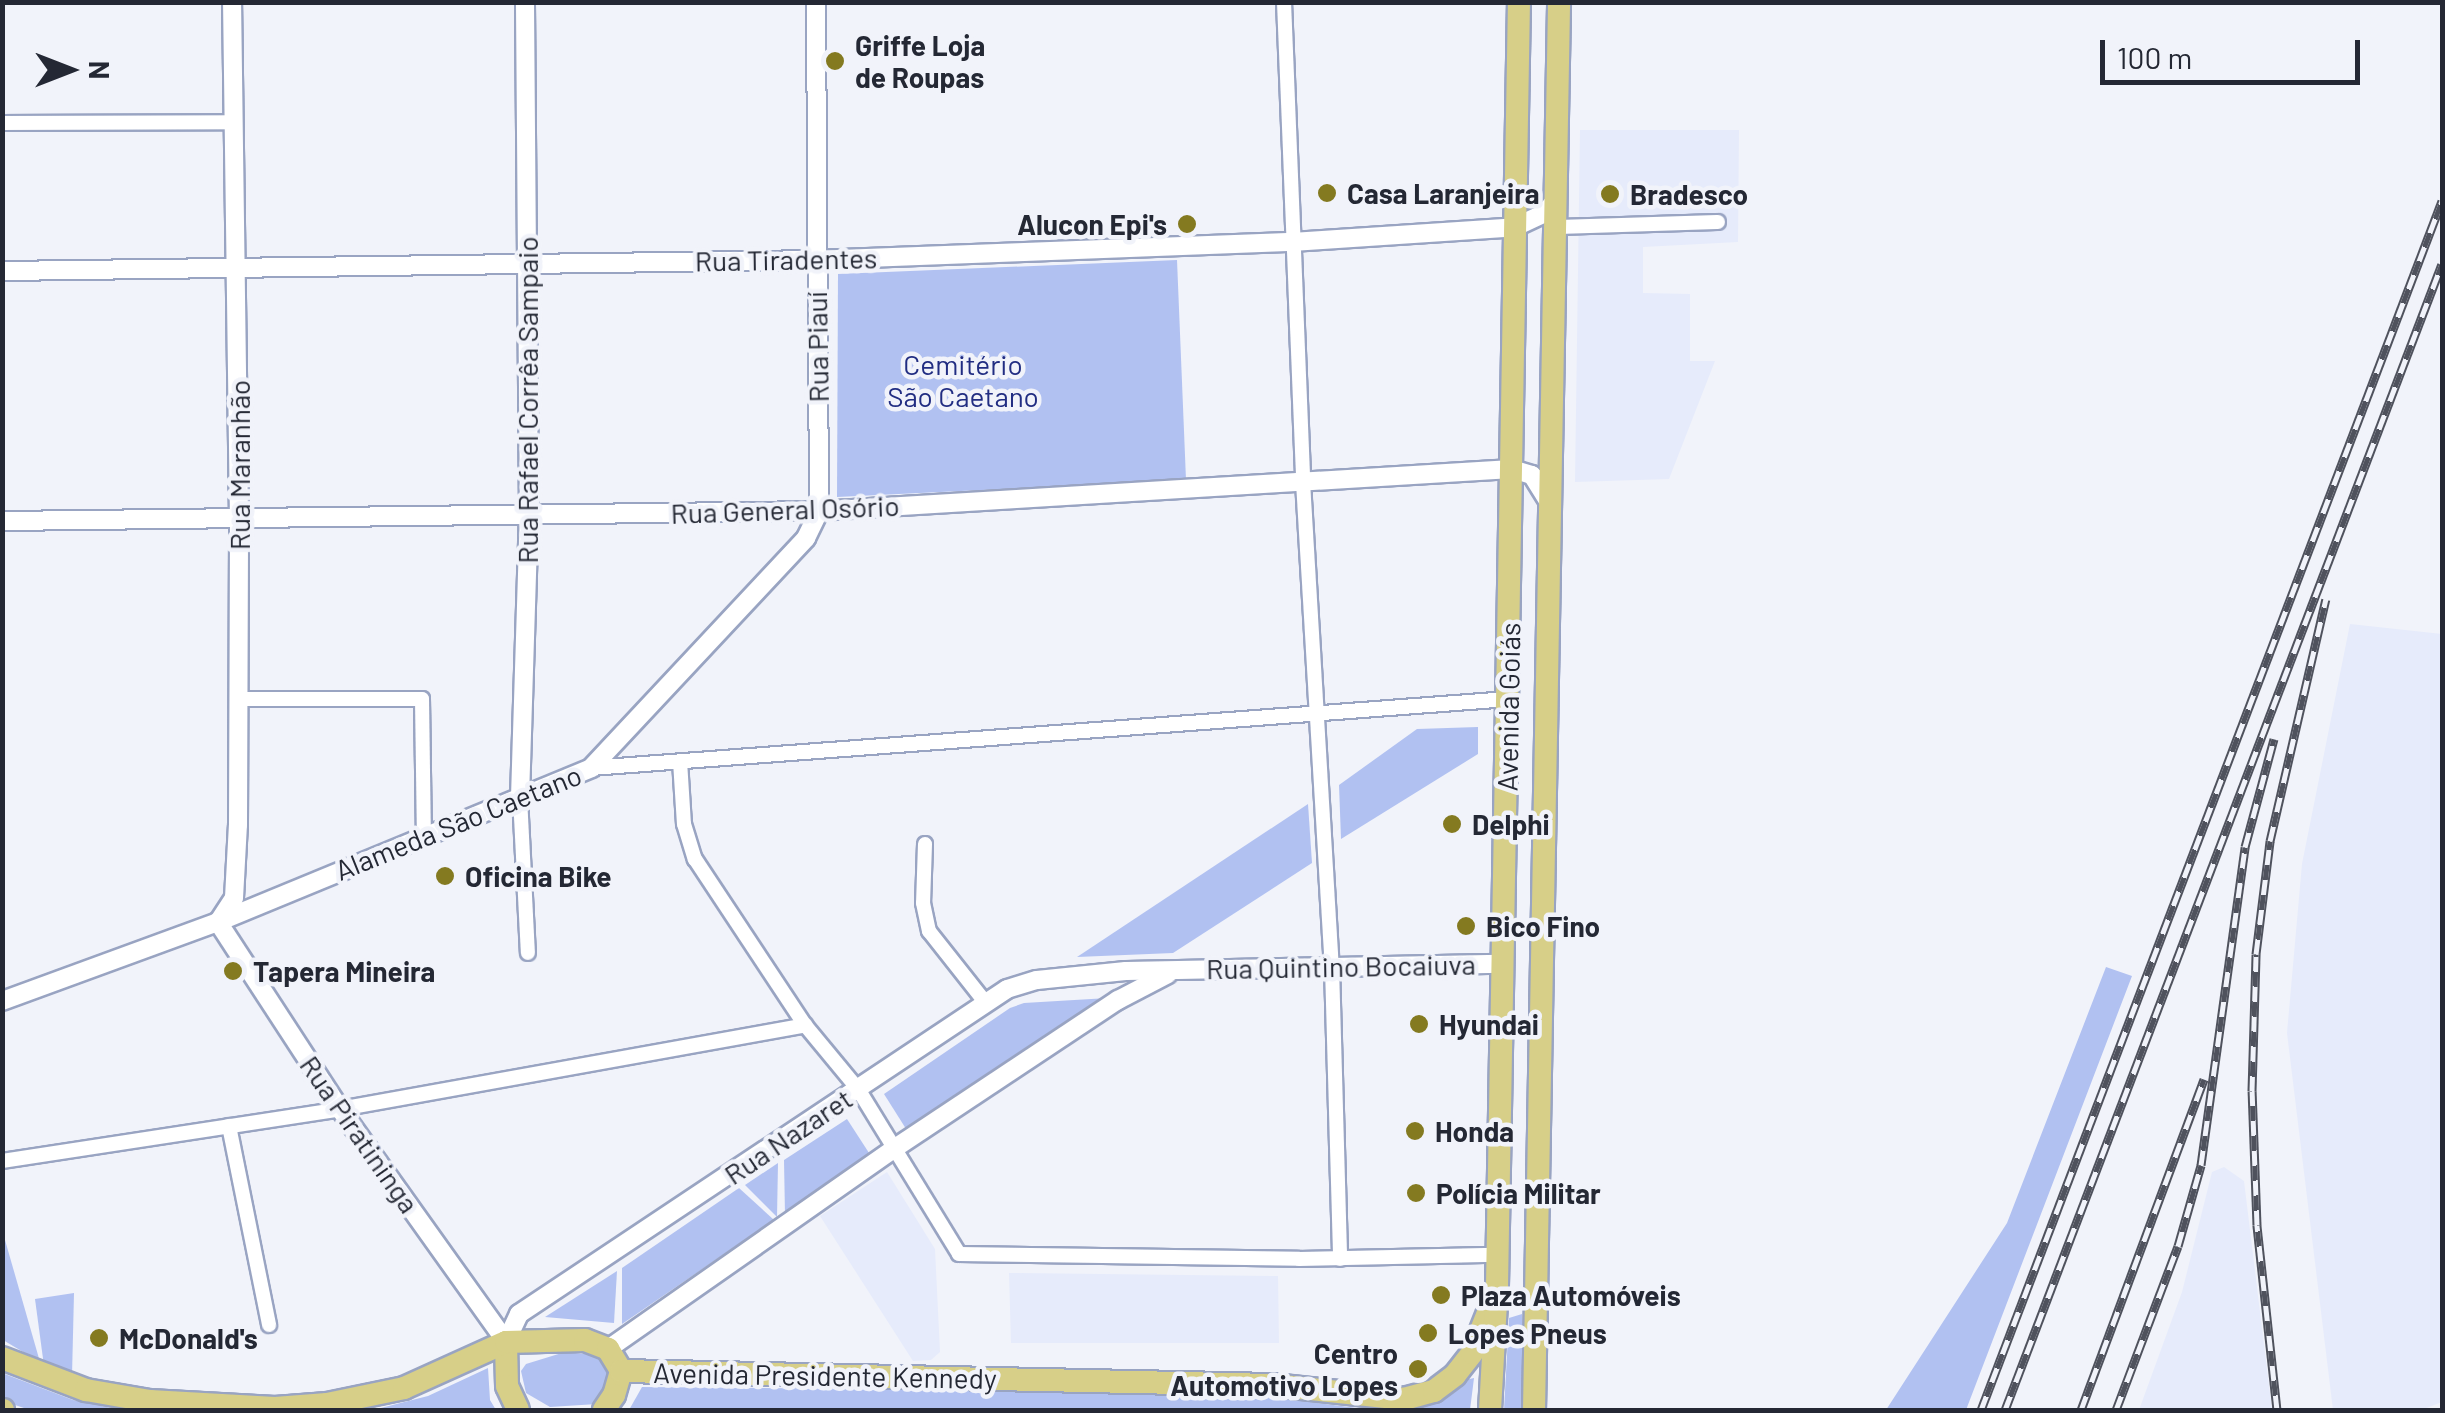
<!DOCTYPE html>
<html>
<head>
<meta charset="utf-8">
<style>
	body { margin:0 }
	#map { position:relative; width:2445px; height:1413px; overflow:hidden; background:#f1f3fa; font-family:Barlow,sans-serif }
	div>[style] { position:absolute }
	.built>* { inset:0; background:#e6ebfb }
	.green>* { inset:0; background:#b1c1f1 }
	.roads { filter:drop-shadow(2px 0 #99a4c2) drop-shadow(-2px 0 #99a4c2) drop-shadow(0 2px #99a4c2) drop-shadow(0 -2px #99a4c2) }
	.minor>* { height:14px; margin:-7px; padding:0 7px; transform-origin:7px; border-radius:7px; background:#fff }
	.tertiary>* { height:18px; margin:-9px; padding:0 9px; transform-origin:9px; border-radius:9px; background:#fff }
	.primary>* { height:22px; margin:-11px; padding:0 11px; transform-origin:11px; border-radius:11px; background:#d7cf88 }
	.rail>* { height:9px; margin-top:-4.5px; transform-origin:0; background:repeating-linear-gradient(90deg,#f1f3fa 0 15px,#4f525d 0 30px); box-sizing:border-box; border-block:2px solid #4f525d }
	.dots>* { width:28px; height:28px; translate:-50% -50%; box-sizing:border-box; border:5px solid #f1f3fa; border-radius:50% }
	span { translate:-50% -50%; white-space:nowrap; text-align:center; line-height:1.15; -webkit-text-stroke:9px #f1f3fa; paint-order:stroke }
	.poi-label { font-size:28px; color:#242834; font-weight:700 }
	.left { translate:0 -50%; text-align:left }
	.right { translate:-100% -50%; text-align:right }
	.street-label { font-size:28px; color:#242834 }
	.park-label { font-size:28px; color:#212d82 }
	.frame { position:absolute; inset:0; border:5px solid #242834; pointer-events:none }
	.north { position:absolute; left:20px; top:20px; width:100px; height:100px; -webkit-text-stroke:8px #f1f3fa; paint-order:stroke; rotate:90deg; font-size:28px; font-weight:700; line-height:40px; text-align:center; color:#242834 }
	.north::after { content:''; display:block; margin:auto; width:35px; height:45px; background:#242834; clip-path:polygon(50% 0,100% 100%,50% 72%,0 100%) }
	.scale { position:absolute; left:2100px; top:40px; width:260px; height:45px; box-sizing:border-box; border:5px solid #242834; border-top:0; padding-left:12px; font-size:30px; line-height:35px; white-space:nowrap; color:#242834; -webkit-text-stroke:8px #f1f3fa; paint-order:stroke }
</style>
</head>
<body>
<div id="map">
	<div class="built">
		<i style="clip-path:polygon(1580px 130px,1739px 130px,1738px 242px,1643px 247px,1643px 293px,1690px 294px,1690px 361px,1715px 361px,1669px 479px,1575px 482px)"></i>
		<i style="clip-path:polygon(2350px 624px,2442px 634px,2442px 1402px,2421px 1410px,2333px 1410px,2287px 1033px,2302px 864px)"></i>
		<i style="clip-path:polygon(2224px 1167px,2244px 1181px,2272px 1410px,2139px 1410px,2182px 1292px,2212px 1172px)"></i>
		<i style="clip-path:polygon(887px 1172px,935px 1249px,940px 1352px,931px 1360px,913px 1361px,820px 1216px)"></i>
		<i style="clip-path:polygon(1009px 1273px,1278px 1276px,1279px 1343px,1011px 1343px)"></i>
	</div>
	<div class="green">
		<i style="clip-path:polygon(1177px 260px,1186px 480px,837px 497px,838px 274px)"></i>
		<i style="clip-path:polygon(1478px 727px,1478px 754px,1341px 839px,1339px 785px,1417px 729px)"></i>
		<i style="clip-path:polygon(1308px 804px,1312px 863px,1173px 953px,1077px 957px)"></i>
		<i style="clip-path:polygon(2106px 967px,2132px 976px,1966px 1410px,1886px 1410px,2007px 1223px)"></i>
		<i style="clip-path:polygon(1108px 998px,908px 1132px,884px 1094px,1010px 1008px,1024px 1003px)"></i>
		<i style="clip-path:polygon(847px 1119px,871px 1156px,785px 1215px,784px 1160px)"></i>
		<i style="clip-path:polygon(778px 1163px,777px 1217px,745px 1185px)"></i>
		<i style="clip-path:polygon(739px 1188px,774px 1220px,622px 1324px,622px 1268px)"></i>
		<i style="clip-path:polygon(3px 1233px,40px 1362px,3px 1340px)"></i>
		<i style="clip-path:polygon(617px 1271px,614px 1323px,545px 1317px)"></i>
		<i style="clip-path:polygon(74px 1293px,72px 1376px,44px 1366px,35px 1299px)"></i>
		<i style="clip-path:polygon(1522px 1314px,1524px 1410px,1504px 1410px,1509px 1318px)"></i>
		<i style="clip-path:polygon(565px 1352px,596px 1355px,604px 1361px,611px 1383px,597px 1404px,550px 1407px,526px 1393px,521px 1371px,526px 1364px)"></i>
		<i style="clip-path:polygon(488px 1368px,490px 1400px,496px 1410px,373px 1410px,428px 1396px)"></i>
		<i style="clip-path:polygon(2px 1373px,73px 1400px,121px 1410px,30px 1410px,3px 1401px)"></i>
		<i style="clip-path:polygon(1474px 1378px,1470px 1410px,1395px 1410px,1441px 1401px,1465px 1380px)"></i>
		<i style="clip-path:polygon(642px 1387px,1172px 1391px,1270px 1397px,1373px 1410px,629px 1410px)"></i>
	</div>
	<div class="roads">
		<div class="minor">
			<i style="left:1284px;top:2px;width:480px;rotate:87.7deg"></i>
			<i style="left:1303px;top:482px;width:486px;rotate:86.6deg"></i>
			<i style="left:1332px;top:967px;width:292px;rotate:88.4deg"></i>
			<i style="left:2px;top:123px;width:230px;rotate:-0.2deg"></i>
			<i style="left:1557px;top:227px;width:161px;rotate:-1.8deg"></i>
			<i style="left:238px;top:699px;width:184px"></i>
			<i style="left:422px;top:699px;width:135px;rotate:89.2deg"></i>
			<i style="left:680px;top:761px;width:63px;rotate:86.4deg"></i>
			<i style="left:684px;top:824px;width:37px;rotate:73deg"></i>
			<i style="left:695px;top:859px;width:199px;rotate:56.5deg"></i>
			<i style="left:805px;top:1025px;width:83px;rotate:50.4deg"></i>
			<i style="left:858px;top:1089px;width:193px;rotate:58.5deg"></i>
			<i style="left:959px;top:1254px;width:340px;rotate:0.8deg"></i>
			<i style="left:1299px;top:1259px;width:198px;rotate:-1.2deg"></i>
			<i style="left:591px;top:768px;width:920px;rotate:-4.3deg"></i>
			<i style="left:520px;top:797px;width:156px;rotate:87.1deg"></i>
			<i style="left:925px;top:844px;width:59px;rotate:91.9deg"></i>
			<i style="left:923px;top:903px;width:29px;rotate:78deg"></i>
			<i style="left:929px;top:931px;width:90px;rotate:51.7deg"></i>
			<i style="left:229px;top:1126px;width:203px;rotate:78.6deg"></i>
			<i style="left:2px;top:1161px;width:342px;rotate:-8.7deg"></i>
			<i style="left:340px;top:1109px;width:473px;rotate:-10.2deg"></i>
		</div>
		<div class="tertiary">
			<i style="left:2px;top:271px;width:814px;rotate:-0.77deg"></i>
			<i style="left:816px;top:260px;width:476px;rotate:-2.2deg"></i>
			<i style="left:1292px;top:242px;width:224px;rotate:-3.8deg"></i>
			<i style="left:1515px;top:227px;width:33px;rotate:-25deg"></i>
			<i style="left:1545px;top:213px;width:19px;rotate:-51deg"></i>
			<i style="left:2px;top:521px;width:817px;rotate:-0.7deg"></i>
			<i style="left:819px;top:511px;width:694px;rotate:-3.47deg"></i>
			<i style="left:1512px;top:469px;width:21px;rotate:17deg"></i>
			<i style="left:1532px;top:475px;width:32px;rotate:58deg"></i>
			<i style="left:520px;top:797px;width:283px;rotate:-88.2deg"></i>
			<i style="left:529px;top:514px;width:512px;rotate:-90.45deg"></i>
			<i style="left:219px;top:921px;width:27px;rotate:-57deg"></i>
			<i style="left:234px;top:898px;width:73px;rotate:-86.9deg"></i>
			<i style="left:238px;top:825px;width:305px;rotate:-89.8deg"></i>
			<i style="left:239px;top:520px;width:518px;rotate:-90.77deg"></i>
			<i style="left:218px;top:922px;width:223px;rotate:56.9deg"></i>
			<i style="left:340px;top:1109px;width:286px;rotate:54.5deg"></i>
			<i style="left:2px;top:1001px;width:230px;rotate:-20.1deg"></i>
			<i style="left:218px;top:922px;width:404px;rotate:-22.4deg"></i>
			<i style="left:591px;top:768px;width:315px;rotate:-46.9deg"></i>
			<i style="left:806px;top:538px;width:30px;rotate:-64deg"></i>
			<i style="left:819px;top:511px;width:509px;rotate:-90.34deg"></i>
			<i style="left:506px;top:1342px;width:31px;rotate:-65deg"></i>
			<i style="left:519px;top:1314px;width:586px;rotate:-33.66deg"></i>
			<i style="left:1007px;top:989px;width:31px;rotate:-17deg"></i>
			<i style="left:1037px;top:980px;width:89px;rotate:-5.8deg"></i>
			<i style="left:1126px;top:971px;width:375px;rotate:-1.1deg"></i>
			<i style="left:608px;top:1349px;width:350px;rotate:-35deg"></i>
			<i style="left:895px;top:1148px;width:268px;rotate:-33.6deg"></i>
			<i style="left:1118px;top:1000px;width:56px;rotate:-27.5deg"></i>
		</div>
		<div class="primary">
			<i style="left:506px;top:1342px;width:44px;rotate:88.7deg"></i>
			<i style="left:507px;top:1386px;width:26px;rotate:65deg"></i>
			<i style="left:2px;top:1358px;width:90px;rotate:20.9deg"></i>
			<i style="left:86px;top:1390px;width:65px;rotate:9.8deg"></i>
			<i style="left:150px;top:1401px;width:125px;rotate:3.2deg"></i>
			<i style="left:275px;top:1408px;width:52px;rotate:-4.4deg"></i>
			<i style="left:327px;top:1404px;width:79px;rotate:-11.7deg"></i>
			<i style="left:404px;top:1388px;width:112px;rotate:-24.3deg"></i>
			<i style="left:506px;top:1342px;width:79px;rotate:-1.5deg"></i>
			<i style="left:585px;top:1340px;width:25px;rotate:21deg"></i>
			<i style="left:608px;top:1349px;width:26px;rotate:59deg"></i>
			<i style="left:621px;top:1371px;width:25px;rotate:106deg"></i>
			<i style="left:614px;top:1395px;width:18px;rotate:124deg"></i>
			<i style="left:621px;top:1371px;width:652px;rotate:1.23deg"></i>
			<i style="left:1273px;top:1385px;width:132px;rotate:6.1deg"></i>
			<i style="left:1404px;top:1399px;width:31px;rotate:-15deg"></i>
			<i style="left:1434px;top:1391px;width:26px;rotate:-37deg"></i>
			<i style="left:1455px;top:1375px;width:28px;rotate:-52deg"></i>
			<i style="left:1472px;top:1353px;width:46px;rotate:-68.4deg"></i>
			<i style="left:2px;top:1410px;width:1px"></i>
			<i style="left:1490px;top:1410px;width:124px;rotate:-86.8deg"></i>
			<i style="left:1497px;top:1286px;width:1284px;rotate:-89.02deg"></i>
			<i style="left:1534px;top:1410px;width:1408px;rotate:-88.98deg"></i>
		</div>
	</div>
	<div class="rail">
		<i style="left:1981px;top:1410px;width:1294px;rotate:-69.13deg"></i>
		<i style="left:2005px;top:1410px;width:1226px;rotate:-69.13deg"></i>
		<i style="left:2081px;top:1410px;width:353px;rotate:-69.6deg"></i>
		<i style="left:2116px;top:1410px;width:175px;rotate:-69.3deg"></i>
		<i style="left:2178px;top:1246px;width:84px;rotate:-74.1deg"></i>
		<i style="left:2201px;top:1165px;width:321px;rotate:-82.1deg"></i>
		<i style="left:2245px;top:847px;width:112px;rotate:-75deg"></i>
		<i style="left:2277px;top:1410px;width:186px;rotate:-96.2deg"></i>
		<i style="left:2257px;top:1225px;width:134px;rotate:-92.1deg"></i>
		<i style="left:2252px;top:1091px;width:137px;rotate:-88.3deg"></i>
		<i style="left:2256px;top:954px;width:114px;rotate:-82.9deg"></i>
		<i style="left:2270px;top:841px;width:248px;rotate:-77deg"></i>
	</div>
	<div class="dots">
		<i style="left:835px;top:61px;background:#847a20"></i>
		<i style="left:1327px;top:193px;background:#847a20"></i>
		<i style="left:1610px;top:194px;background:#847a20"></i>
		<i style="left:1187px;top:224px;background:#847a20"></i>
		<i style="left:1452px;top:824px;background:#847a20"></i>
		<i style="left:445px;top:876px;background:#847a20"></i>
		<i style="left:1466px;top:926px;background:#847a20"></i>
		<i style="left:233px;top:971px;background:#847a20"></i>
		<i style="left:1419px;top:1024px;background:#847a20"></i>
		<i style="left:1415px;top:1131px;background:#847a20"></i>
		<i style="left:1416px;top:1193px;background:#847a20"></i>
		<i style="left:1441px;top:1295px;background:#847a20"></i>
		<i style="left:1428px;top:1333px;background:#847a20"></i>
		<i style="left:99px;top:1338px;background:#847a20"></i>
		<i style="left:1418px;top:1369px;background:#847a20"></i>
	</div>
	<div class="poi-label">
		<span class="left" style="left:855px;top:61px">Griffe Loja<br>de Roupas</span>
		<span class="left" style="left:1347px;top:193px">Casa Laranjeira</span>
		<span class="left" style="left:1630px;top:194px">Bradesco</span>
		<span class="right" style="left:1167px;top:224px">Alucon Epi's</span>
		<span class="left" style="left:1472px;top:824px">Delphi</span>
		<span class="left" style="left:465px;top:876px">Oficina Bike</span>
		<span class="left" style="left:1486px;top:926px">Bico Fino</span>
		<span class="left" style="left:253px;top:971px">Tapera Mineira</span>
		<span class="left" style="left:1439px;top:1024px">Hyundai</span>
		<span class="left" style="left:1435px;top:1131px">Honda</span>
		<span class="left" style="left:1436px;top:1193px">Polícia Militar</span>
		<span class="left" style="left:1461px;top:1295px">Plaza Automóveis</span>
		<span class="left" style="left:1448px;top:1333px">Lopes Pneus</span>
		<span class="left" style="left:119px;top:1338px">McDonald's</span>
		<span class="right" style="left:1398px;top:1369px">Centro<br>Automotivo Lopes</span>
	</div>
	<div class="street-label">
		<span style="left:786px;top:259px;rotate:-1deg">Rua Tiradentes</span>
		<span style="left:817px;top:347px;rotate:-91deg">Rua Piauí</span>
		<span style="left:527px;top:400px;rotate:-90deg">Rua Rafael Corrêa Sampaio</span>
		<span style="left:239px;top:465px;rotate:-90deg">Rua Maranhão</span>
		<span style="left:785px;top:509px;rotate:-2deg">Rua General Osório</span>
		<span style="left:1508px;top:707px;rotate:-89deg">Avenida Goiás</span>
		<span style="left:458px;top:822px;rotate:-22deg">Alameda São Caetano</span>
		<span style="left:1341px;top:966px;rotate:-1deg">Rua Quintino Bocaiuva</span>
		<span style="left:360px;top:1134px;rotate:55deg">Rua Piratininga</span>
		<span style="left:788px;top:1136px;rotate:-34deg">Rua Nazaret</span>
		<span style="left:825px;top:1375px;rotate:1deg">Avenida Presidente Kennedy</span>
	</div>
	<div class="park-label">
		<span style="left:963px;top:380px">Cemitério<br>São Caetano</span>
	</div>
	<div class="frame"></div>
	<div class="north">N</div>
	<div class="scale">100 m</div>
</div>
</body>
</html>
